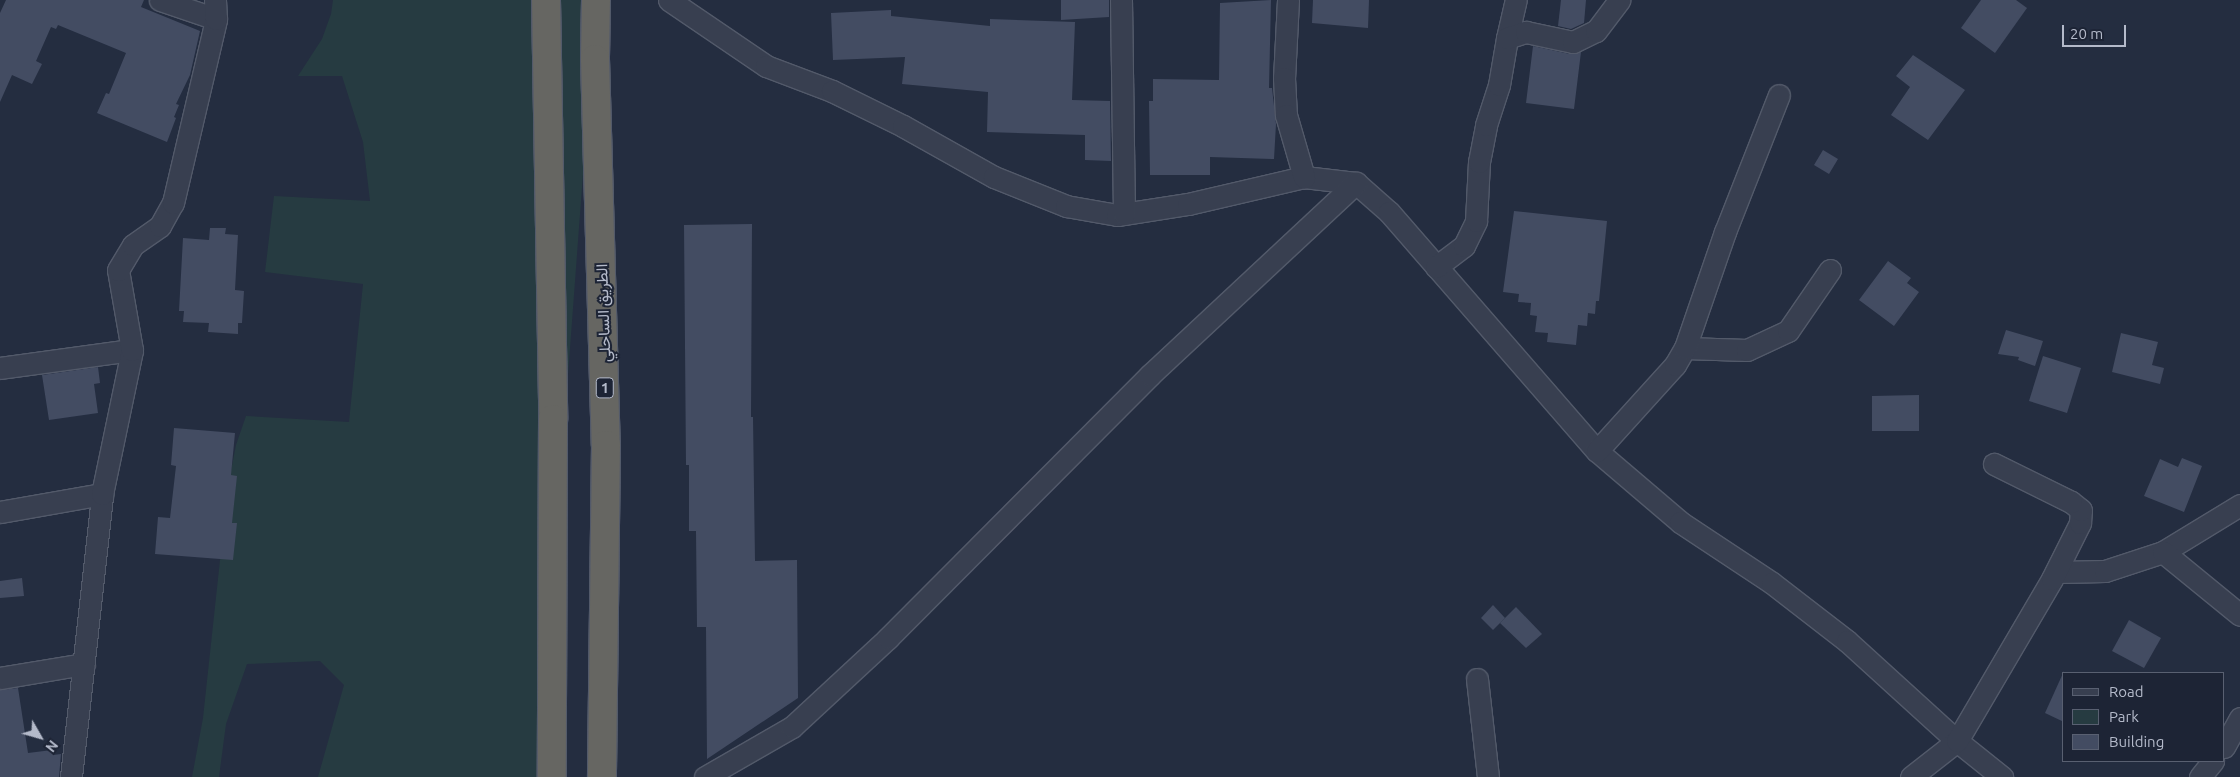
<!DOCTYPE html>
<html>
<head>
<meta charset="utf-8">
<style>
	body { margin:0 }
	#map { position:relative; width:2240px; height:777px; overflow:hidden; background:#242d40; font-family:Ubuntu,Vazirmatn,sans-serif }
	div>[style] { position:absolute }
	.green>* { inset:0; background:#263b41 }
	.building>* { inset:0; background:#434c62 }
	.roads { filter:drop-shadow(1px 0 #535a6a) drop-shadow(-1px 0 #535a6a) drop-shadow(0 1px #535a6a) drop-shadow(0 -1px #535a6a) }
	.minor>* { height:21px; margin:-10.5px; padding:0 10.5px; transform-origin:10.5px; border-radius:10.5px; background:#383f50 }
	.trunk>* { height:28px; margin:-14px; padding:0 14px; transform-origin:14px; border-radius:14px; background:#666662 }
	span { translate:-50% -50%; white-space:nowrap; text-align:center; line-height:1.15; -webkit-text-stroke:4px #1d2435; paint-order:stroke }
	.shield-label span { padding:1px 4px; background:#1d2435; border:1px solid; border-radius:4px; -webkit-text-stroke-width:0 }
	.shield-label { font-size:15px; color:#b4baca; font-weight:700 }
	.street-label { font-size:16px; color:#b4baca }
	.legend { position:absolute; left:2062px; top:672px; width:162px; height:90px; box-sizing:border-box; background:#1d2435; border:1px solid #596071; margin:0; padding:6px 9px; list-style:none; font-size:15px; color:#b4baca }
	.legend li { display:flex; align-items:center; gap:10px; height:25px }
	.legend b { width:25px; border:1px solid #596071 }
	.north { position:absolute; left:15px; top:712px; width:50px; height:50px; -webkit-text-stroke:4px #1d2435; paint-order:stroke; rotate:128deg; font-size:14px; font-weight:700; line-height:20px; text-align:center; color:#b4baca }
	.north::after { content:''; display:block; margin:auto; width:18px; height:22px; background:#b4baca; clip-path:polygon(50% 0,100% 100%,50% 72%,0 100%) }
	.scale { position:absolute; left:2062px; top:25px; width:64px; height:22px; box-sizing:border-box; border:2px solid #b4baca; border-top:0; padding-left:6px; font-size:15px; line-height:18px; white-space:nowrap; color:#b4baca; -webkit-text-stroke:4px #1d2435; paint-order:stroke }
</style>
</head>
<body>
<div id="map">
	<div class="green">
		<i style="clip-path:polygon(333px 0,596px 0,538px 777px,318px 777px,344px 685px,320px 661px,247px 664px,226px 724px,219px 777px,192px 777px,203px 718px,228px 486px,236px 445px,246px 416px,349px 422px,363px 284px,265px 272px,274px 196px,370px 201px,363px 142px,342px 76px,298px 76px,322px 39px,331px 14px)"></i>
	</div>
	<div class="building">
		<i style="clip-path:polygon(6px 0,144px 0,141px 7px,200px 31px,190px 75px,176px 104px,179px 105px,174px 117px,176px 118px,167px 142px,97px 113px,106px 93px,109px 94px,126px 53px,58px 25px,56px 29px,51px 27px,36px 61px,42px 64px,32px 84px,12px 75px,0 102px,0 13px)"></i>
		<i style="clip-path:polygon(1061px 0,1109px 0,1109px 17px,1061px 20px)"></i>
		<i style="clip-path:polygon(1271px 0,1269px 88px,1272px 88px,1276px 124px,1274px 159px,1210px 157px,1210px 175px,1150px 175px,1149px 101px,1153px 101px,1153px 79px,1219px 80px,1220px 3px)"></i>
		<i style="clip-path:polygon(1313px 0,1369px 0,1368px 28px,1312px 23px)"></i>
		<i style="clip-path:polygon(1561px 0,1586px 0,1584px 23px,1571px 29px,1558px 26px)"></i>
		<i style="clip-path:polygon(1981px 0,2016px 0,2027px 8px,1995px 53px,1961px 28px)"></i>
		<i style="clip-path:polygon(891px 10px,891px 16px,990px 26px,990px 19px,1075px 22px,1072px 100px,1110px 101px,1111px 161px,1085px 160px,1085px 135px,987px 132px,988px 92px,902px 84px,905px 57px,833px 60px,831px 13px)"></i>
		<i style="clip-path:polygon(1533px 46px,1570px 54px,1581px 52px,1574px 109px,1526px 103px)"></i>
		<i style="clip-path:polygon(1913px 55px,1965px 90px,1928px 140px,1891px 115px,1910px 87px,1896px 76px)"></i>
		<i style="clip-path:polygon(1823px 150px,1838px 159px,1829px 174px,1814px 165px)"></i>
		<i style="clip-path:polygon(1514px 211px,1607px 221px,1599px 301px,1596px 301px,1595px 314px,1588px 313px,1587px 326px,1578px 325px,1576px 345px,1547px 342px,1548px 333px,1535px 332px,1537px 316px,1530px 315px,1531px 303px,1518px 302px,1519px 294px,1503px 292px)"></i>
		<i style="clip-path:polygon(752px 224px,751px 417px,753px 417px,755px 561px,797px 560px,798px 698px,707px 759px,706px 627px,697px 627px,696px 531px,689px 531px,689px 465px,686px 465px,684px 225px)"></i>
		<i style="clip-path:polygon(210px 228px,226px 228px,225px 234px,238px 235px,235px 290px,244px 291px,242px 323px,238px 323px,238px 334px,208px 332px,209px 323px,183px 322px,184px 311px,179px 311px,183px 238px,209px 240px)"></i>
		<i style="clip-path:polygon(1888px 261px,1911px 278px,1907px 283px,1919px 292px,1894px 326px,1859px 300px)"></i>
		<i style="clip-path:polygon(2006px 330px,2043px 341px,2035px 366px,2018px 360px,2019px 357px,1998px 354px)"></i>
		<i style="clip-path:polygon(2121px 333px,2158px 342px,2152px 365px,2164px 368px,2160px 384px,2112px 372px)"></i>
		<i style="clip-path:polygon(2043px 356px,2081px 368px,2067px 413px,2029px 401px)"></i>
		<i style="clip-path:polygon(98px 367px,100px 383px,94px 384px,98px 413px,49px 420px,42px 375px)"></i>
		<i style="clip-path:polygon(1919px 395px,1919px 431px,1872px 431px,1872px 396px)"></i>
		<i style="clip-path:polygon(174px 428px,235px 433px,231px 475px,237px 476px,232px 523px,237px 523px,233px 560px,155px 554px,158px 517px,170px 518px,176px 466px,171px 465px)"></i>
		<i style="clip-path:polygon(2182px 458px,2202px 466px,2184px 512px,2144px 496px,2160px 459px,2178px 467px)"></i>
		<i style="clip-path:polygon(22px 578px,24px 596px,0 598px,0 581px)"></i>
		<i style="clip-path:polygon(1493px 605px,1505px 618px,1493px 630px,1481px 618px)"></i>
		<i style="clip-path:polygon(1516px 607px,1542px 634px,1526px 648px,1500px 623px)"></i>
		<i style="clip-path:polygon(2129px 620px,2161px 638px,2144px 668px,2112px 651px)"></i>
		<i style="clip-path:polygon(2064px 671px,2064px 722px,2045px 713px)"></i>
		<i style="clip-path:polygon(18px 688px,28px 753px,52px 750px,53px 755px,61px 754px,59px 777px,0 777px,0 690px)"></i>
	</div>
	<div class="roads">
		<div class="minor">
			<i style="left:160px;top:0;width:59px;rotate:18.7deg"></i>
			<i style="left:669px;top:0;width:117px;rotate:34.2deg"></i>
			<i style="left:766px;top:66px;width:71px;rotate:20.7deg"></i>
			<i style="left:832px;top:91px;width:79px;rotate:26.2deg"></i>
			<i style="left:903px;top:126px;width:104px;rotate:29.3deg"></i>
			<i style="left:994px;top:177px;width:78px;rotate:21.9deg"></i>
			<i style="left:1066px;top:206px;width:52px;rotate:10deg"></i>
			<i style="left:1117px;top:215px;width:72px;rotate:-8.8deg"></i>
			<i style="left:1188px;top:204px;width:119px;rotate:-13.1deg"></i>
			<i style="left:1304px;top:177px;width:52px;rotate:6.6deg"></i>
			<i style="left:1356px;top:183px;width:44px;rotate:41.3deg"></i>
			<i style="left:1389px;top:212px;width:317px;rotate:49deg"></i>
			<i style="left:1597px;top:451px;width:109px;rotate:40.5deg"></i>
			<i style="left:1680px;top:522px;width:110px;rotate:33.5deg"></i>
			<i style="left:1772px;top:583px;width:95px;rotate:37.7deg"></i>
			<i style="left:1847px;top:641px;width:149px;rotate:42.3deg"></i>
			<i style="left:1957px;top:741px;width:58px;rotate:38.7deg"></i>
			<i style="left:1121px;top:0;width:214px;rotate:89.2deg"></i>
			<i style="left:1288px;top:0;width:78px;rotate:92.9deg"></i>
			<i style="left:1284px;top:78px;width:37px;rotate:87deg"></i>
			<i style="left:1286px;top:115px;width:65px;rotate:73.8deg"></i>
			<i style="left:1507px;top:38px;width:39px;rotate:-77deg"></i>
			<i style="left:1436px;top:267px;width:35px;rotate:-37deg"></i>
			<i style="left:1464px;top:246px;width:28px;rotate:-64deg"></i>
			<i style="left:1476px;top:221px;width:59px;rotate:-87.1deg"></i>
			<i style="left:1479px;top:162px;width:38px;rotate:-79deg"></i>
			<i style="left:1486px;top:125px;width:42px;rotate:-72deg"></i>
			<i style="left:1499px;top:85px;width:48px;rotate:-80.3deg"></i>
			<i style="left:1507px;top:38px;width:20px;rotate:-18deg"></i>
			<i style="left:1526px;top:32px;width:48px;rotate:12deg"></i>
			<i style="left:1573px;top:42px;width:25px;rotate:-26deg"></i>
			<i style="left:1596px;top:31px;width:39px;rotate:-53deg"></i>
			<i style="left:1685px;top:348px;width:62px;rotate:1.8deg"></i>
			<i style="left:1747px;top:350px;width:45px;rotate:-24.9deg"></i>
			<i style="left:1788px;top:331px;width:74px;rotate:-55.5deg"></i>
			<i style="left:0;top:368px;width:133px;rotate:-7.8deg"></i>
			<i style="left:1597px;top:451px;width:116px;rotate:-47.8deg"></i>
			<i style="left:1675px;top:365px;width:20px;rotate:-60deg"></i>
			<i style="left:1685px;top:348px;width:123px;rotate:-71deg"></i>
			<i style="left:1725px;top:232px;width:147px;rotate:-68.5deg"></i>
			<i style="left:0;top:512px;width:104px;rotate:-10deg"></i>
			<i style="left:2163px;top:552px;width:90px;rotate:-31.4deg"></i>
			<i style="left:2056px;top:572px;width:49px;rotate:-1.2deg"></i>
			<i style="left:2105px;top:571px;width:61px;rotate:-18.1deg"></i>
			<i style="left:2163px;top:552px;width:99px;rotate:39.3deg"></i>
			<i style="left:0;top:678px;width:85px;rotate:-9.5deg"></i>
			<i style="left:1477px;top:679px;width:99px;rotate:83.6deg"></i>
			<i style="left:2224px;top:747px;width:33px;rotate:-61deg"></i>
			<i style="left:71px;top:777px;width:285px;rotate:-83.7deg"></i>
			<i style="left:102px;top:494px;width:147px;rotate:-78.2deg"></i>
			<i style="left:132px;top:350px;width:81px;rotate:-99.9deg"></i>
			<i style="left:118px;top:270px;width:29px;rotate:-59deg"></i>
			<i style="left:133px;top:245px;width:33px;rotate:-35deg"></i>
			<i style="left:160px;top:226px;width:26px;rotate:-61deg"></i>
			<i style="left:173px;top:203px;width:189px;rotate:-76.8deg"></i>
			<i style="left:216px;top:19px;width:19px;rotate:-93deg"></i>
			<i style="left:705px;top:777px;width:100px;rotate:-29.9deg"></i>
			<i style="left:792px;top:727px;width:131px;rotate:-42.8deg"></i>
			<i style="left:888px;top:638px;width:371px;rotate:-45.1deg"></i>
			<i style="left:1150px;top:375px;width:282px;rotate:-43deg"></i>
			<i style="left:1911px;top:777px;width:58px;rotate:-38deg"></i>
			<i style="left:1957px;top:741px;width:188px;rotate:-59.6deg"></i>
			<i style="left:2052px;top:579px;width:63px;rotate:-63.4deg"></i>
			<i style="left:2080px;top:523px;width:13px;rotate:-86deg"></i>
			<i style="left:2081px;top:510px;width:13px;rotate:-141deg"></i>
			<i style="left:2071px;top:502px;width:86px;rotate:-153.7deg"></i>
			<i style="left:2200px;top:777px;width:21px;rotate:-51deg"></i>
		</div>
		<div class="trunk">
			<i style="left:546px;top:0;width:419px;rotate:89deg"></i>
			<i style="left:553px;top:419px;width:358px;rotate:90.2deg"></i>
			<i style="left:596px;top:0;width:59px;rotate:91deg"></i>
			<i style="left:595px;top:59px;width:386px;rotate:88.4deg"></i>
			<i style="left:606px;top:445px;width:332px;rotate:90.7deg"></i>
		</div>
	</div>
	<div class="shield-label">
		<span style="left:605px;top:388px">1</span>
	</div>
	<div class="street-label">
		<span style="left:603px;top:313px;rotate:-92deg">الطريق الساحلي</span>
	</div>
	<ul class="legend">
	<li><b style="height:6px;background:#383f50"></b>Road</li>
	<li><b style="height:14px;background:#263b41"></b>Park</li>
	<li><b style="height:14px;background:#434c62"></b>Building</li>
	</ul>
	<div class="north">N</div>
	<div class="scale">20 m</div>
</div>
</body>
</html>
